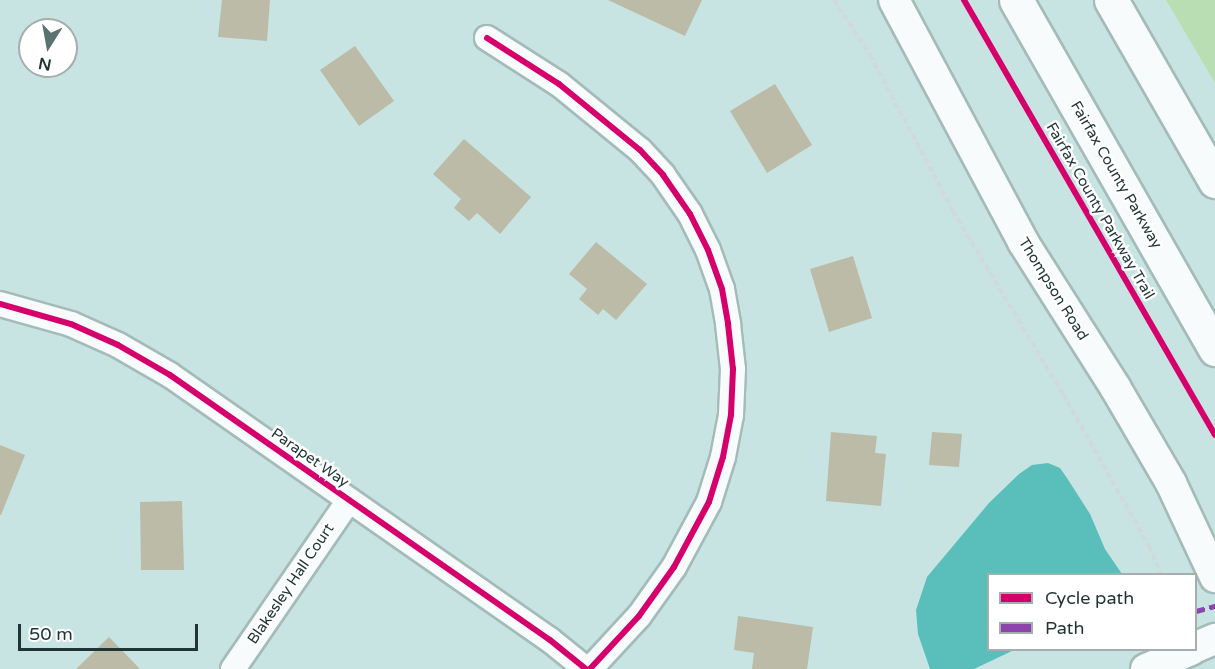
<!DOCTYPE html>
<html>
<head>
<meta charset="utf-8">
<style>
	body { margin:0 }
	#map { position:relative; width:1215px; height:669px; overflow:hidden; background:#c7e4e2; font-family:"Varela Round",sans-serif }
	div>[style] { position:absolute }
	.green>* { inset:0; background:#badeb3 }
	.water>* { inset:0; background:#5abeba }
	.building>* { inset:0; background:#bbbba8 }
	.path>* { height:4px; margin-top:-2px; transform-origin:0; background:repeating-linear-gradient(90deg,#d1dada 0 6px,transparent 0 9px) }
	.roads { filter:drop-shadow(2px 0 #a4bbb9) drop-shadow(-2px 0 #a4bbb9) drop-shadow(0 2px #a4bbb9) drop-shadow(0 -2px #a4bbb9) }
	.minor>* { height:24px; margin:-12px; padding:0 12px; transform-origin:12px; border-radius:12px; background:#f7fbfb }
	.tertiary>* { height:30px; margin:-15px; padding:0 15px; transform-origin:15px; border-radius:15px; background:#f7fbfb }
	.trunk>* { height:33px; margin:-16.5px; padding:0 16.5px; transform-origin:16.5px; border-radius:16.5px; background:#f7fbfb }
	.quiet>* { height:4.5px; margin-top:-2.25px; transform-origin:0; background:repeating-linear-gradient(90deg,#8e44ad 0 9px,transparent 0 13.5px) }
	.cycleway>* { height:6px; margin:-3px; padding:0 3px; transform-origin:3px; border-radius:3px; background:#d6006c }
	span { translate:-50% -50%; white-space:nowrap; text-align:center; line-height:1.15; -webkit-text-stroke:5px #fff; paint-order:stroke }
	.street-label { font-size:15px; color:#1f3533 }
	.legend { position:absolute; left:987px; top:573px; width:210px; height:78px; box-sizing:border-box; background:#fff; border:2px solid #a5aead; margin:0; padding:8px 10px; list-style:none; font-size:18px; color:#1f3533 }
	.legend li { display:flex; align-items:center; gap:12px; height:30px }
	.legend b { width:30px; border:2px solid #a5aead }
	.north { position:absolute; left:18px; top:18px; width:60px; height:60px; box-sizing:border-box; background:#fff; border:2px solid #a5aead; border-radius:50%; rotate:191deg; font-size:16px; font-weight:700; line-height:24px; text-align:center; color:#1f3533 }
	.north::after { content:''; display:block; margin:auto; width:21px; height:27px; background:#5a7270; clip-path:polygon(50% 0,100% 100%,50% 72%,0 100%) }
	.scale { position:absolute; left:18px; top:624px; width:180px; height:27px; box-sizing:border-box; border:3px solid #1f3533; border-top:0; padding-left:8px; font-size:18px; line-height:21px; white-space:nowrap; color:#1f3533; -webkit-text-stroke:4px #fff; paint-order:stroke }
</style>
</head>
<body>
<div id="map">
	<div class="green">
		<i style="clip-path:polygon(1166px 0,1215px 0,1215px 83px)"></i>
	</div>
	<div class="water">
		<i style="clip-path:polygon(1048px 463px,1060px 468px,1067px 478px,1090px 514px,1105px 549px,1122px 574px,988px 574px,988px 650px,1014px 650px,974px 669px,930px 669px,918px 634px,916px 610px,927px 577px,989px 503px,1019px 474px,1032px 465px)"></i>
	</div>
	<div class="building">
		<i style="clip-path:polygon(222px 0,270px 0,267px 41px,218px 37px)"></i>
		<i style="clip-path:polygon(608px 0,702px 0,685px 36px)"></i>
		<i style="clip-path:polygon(355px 46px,394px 101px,359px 126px,320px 70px)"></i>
		<i style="clip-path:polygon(775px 84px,812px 145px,767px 173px,730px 111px)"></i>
		<i style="clip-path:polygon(464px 139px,531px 197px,500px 234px,477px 213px,469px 221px,454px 208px,461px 199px,433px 174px)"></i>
		<i style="clip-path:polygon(596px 242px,647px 284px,616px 320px,603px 309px,598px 315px,579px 299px,587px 289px,569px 274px)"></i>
		<i style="clip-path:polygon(853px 256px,872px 318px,829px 332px,810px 269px)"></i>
		<i style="clip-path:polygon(831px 432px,877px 436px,875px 453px,886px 454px,881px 506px,826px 501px)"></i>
		<i style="clip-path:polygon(932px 432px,962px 434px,959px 467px,929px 465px)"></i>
		<i style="clip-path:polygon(0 445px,25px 455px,1px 515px,0 515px)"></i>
		<i style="clip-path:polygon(182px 501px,184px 570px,141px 570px,140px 502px)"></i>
		<i style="clip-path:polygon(738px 616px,813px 627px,807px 669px,752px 669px,754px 653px,734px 650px)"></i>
		<i style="clip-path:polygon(109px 637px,140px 669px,76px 669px)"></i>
	</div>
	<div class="path">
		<i style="left:834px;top:0;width:66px;rotate:56.8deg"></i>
		<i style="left:870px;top:55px;width:177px;rotate:62deg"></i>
		<i style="left:953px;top:211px;width:214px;rotate:59deg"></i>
		<i style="left:1063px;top:394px;width:175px;rotate:60.5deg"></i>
		<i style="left:1149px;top:546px;width:30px;rotate:67deg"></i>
	</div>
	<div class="roads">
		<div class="minor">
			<i style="left:487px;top:38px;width:85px;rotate:32.6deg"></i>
			<i style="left:559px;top:84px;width:104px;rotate:39.2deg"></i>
			<i style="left:640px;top:150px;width:34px;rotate:47deg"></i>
			<i style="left:663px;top:175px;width:47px;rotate:55.3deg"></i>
			<i style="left:690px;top:214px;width:40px;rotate:63.4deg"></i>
			<i style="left:708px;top:250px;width:41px;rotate:70.3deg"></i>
			<i style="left:722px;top:289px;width:36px;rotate:80deg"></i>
			<i style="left:728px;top:324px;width:45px;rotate:83.7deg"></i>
			<i style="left:733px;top:369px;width:46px;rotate:92.5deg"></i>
			<i style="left:731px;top:415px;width:43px;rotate:100.8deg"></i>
			<i style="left:723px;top:457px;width:47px;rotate:107.3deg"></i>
			<i style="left:709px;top:502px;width:74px;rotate:118.3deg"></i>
			<i style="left:674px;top:567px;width:60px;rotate:125.5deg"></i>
			<i style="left:639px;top:616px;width:72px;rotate:132.8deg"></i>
			<i style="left:0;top:304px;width:74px;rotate:15.7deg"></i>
			<i style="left:71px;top:324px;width:51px;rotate:24.1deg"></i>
			<i style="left:118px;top:345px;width:60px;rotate:30deg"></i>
			<i style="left:170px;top:375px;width:463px;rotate:34.9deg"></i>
			<i style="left:550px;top:640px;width:46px;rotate:38.9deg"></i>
			<i style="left:233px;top:669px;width:205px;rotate:-55.5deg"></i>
		</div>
		<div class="tertiary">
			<i style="left:894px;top:0;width:274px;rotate:61.9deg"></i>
			<i style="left:1023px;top:242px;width:172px;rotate:57.6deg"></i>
			<i style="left:1115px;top:387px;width:111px;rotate:59.7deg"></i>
			<i style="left:1171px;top:483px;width:104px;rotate:64.9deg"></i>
			<i style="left:1196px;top:647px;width:21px;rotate:-23deg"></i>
			<i style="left:1146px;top:669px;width:49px;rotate:-22.9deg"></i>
		</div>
		<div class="trunk">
			<i style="left:1016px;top:0;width:402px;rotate:60.3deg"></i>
			<i style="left:1111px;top:0;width:209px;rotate:60.1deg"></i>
		</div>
	</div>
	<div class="quiet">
		<i style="left:1196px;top:611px;width:20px;rotate:-15deg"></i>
	</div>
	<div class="cycleway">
		<i style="left:964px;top:0;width:502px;rotate:60.01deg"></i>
		<i style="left:487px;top:38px;width:85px;rotate:32.6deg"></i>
		<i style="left:559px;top:84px;width:104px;rotate:39.2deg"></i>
		<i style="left:640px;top:150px;width:34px;rotate:47deg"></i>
		<i style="left:663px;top:175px;width:47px;rotate:55.3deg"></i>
		<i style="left:690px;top:214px;width:40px;rotate:63.4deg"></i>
		<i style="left:708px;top:250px;width:41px;rotate:70.3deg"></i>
		<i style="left:722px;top:289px;width:36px;rotate:80deg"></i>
		<i style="left:728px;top:324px;width:45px;rotate:83.7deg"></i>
		<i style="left:733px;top:369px;width:46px;rotate:92.5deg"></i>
		<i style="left:731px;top:415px;width:43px;rotate:100.8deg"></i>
		<i style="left:723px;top:457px;width:47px;rotate:107.3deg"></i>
		<i style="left:709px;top:502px;width:74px;rotate:118.3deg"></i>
		<i style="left:674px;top:567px;width:60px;rotate:125.5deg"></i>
		<i style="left:639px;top:616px;width:72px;rotate:132.8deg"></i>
		<i style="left:0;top:304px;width:74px;rotate:15.7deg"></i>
		<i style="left:71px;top:324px;width:51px;rotate:24.1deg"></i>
		<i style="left:118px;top:345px;width:60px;rotate:30deg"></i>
		<i style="left:170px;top:375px;width:463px;rotate:34.9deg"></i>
		<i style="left:550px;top:640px;width:46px;rotate:38.9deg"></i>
	</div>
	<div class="street-label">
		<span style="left:1116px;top:175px;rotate:60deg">Fairfax County Parkway</span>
		<span style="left:1100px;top:211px;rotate:60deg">Fairfax County Parkway Trail</span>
		<span style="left:1053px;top:289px;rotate:58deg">Thompson Road</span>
		<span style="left:310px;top:458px;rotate:35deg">Parapet Way</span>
		<span style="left:291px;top:584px;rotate:-56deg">Blakesley Hall Court</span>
	</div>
	<ul class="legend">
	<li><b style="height:8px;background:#d6006c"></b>Cycle path</li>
	<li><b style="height:8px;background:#8e44ad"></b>Path</li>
	</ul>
	<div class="north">N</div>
	<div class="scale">50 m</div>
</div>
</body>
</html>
